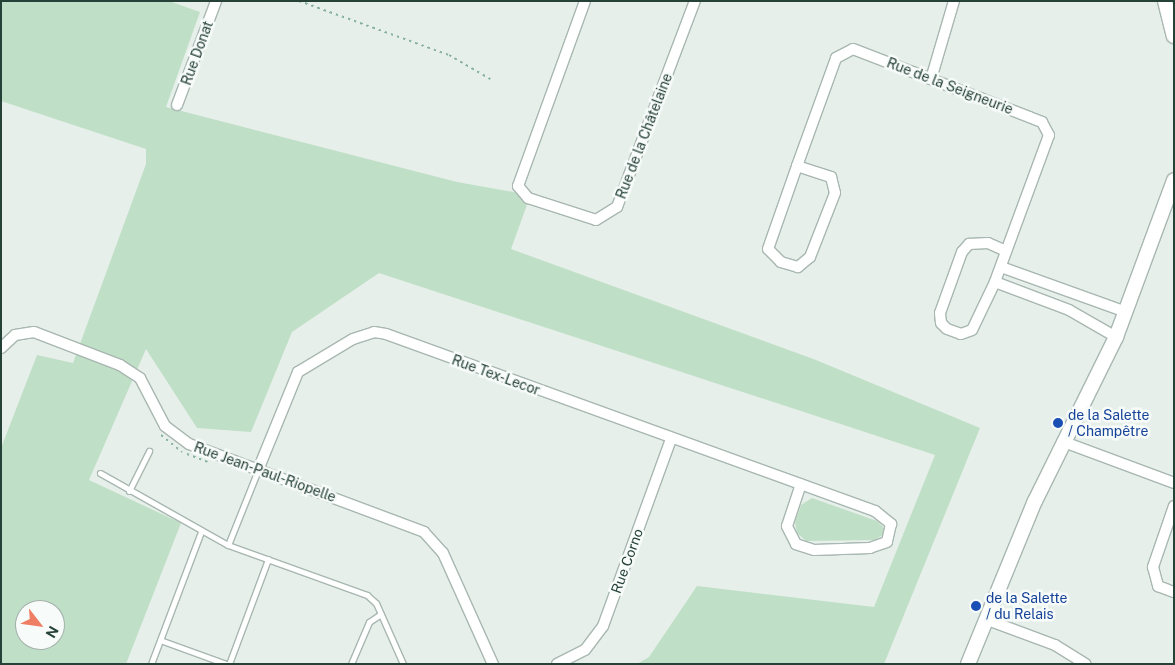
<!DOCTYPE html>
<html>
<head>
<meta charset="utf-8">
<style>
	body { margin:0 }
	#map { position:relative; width:1175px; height:665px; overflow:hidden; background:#e6efea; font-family:"Public Sans",sans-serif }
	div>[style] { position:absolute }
	.green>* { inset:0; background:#c0dfc7 }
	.path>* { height:2px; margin-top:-1px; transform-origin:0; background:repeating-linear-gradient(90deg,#88b1a2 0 2.5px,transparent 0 6.5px) }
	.roads { filter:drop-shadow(1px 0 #a8b7b1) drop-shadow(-1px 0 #a8b7b1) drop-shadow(0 1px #a8b7b1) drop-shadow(0 -1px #a8b7b1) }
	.lane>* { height:5px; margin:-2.5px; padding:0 2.5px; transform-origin:2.5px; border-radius:2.5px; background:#fff }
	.street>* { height:10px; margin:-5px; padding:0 5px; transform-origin:5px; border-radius:5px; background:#fff }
	.secondary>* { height:14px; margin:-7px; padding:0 7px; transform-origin:7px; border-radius:7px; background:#fff }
	.dots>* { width:14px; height:14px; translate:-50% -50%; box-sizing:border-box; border:2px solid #f7fbf9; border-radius:50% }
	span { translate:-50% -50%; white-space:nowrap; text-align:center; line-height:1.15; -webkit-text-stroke:5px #f7fbf9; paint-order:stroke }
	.street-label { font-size:14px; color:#254138 }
	.transit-label { font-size:14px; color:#164399 }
	.left { translate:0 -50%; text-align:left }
	.frame { position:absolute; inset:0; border:2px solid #254138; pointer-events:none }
	.north { position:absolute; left:15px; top:600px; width:50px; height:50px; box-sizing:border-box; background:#f7fbf9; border:1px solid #a3b1ac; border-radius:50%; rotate:120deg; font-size:14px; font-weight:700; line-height:20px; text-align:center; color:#254138 }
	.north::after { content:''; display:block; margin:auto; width:18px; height:22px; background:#ee7f64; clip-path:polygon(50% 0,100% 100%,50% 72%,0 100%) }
</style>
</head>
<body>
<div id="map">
	<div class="green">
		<i style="clip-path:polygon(evenodd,1px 1px,169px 1px,200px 12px,166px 107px,457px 182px,519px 193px,528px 202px,511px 249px,816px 360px,980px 428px,884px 664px,637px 664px,649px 657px,697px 586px,874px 607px,935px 455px,379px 273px,292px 332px,251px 432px,197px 428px,146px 349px,89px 480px,181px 523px,126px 664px,1px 664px,1px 448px,37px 355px,73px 363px,146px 164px,146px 149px,1px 101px,1px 1px,25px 610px,55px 610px,55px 640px,25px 640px,25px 610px)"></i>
		<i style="clip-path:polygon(812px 498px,877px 521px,884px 528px,883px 535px,875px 540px,806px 541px,797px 533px,795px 522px,801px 505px)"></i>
	</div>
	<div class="path">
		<i style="left:299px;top:1px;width:159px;rotate:19.8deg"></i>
		<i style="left:449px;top:55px;width:48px;rotate:30.3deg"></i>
		<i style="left:161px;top:435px;width:27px;rotate:39deg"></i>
		<i style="left:187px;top:454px;width:22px;rotate:21deg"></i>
	</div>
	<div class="roads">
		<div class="lane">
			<i style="left:100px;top:473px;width:147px;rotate:29.4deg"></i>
			<i style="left:228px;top:545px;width:148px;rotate:19.8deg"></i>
			<i style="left:367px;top:595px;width:12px;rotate:42deg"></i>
			<i style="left:376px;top:603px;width:67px;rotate:66.1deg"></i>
			<i style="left:129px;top:491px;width:45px;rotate:-63.4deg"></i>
			<i style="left:228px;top:545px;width:81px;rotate:-68.2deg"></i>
			<i style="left:160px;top:640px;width:70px;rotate:20deg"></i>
			<i style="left:151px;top:664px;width:141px;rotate:-69.3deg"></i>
			<i style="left:229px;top:664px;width:112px;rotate:-69.6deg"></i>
			<i style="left:351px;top:664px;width:46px;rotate:-66.8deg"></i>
			<i style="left:369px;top:622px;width:14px;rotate:-34deg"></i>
		</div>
		<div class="street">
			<i style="left:585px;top:1px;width:197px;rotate:109.9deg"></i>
			<i style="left:518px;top:186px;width:16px;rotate:50deg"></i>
			<i style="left:528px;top:198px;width:71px;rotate:17.9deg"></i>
			<i style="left:596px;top:220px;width:25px;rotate:-32deg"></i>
			<i style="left:617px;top:207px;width:220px;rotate:-69.3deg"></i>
			<i style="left:931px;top:79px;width:81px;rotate:-73.6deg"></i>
			<i style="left:177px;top:105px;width:111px;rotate:-69.4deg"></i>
			<i style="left:797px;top:166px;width:36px;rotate:18deg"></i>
			<i style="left:831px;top:177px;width:16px;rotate:76deg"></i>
			<i style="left:835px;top:193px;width:69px;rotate:111.3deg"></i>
			<i style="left:810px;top:257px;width:16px;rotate:140deg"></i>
			<i style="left:798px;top:267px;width:18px;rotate:-164deg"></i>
			<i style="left:781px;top:262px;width:18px;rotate:-135deg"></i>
			<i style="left:768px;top:249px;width:88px;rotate:-70.7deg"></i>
			<i style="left:797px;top:166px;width:115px;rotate:-70.1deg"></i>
			<i style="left:836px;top:58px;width:19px;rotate:-28deg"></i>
			<i style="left:853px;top:49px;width:189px;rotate:21.1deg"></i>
			<i style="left:1029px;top:117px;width:14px;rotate:21deg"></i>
			<i style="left:1042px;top:122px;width:15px;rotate:62deg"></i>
			<i style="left:1049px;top:135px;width:157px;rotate:110.2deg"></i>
			<i style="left:995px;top:282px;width:53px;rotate:115.6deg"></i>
			<i style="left:972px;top:330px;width:12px;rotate:160deg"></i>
			<i style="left:961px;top:334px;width:15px;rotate:-160deg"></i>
			<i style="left:947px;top:329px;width:8px;rotate:-135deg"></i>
			<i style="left:941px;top:323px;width:10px;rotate:-96deg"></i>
			<i style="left:940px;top:313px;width:65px;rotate:-70.2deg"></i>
			<i style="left:962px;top:252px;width:11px;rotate:-49deg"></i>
			<i style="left:969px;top:244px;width:19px;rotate:-3deg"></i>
			<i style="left:988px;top:243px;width:20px;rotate:24deg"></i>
			<i style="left:1001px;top:267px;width:133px;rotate:19.8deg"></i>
			<i style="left:995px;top:282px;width:79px;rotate:20.7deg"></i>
			<i style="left:1069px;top:310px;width:54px;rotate:29.9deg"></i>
			<i style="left:1px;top:348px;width:19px;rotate:-43deg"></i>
			<i style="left:15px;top:335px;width:19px;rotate:-9deg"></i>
			<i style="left:34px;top:332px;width:92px;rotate:21deg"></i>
			<i style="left:120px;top:365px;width:24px;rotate:33deg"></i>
			<i style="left:140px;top:378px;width:54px;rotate:62.5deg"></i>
			<i style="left:165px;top:426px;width:30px;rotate:37deg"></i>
			<i style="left:189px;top:444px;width:251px;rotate:20.5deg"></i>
			<i style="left:424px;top:532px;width:28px;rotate:48deg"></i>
			<i style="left:443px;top:553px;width:122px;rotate:65.8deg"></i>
			<i style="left:1064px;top:442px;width:117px;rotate:20.4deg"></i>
			<i style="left:258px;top:470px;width:106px;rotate:-67.8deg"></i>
			<i style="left:298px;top:372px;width:64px;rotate:-31deg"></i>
			<i style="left:353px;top:339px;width:22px;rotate:-18deg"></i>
			<i style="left:374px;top:332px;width:12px;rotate:9deg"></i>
			<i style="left:386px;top:334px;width:520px;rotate:19.9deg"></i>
			<i style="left:875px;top:511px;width:21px;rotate:39deg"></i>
			<i style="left:891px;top:524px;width:18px;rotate:103deg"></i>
			<i style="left:887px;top:542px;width:18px;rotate:161deg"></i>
			<i style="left:870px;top:548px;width:56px;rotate:178deg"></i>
			<i style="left:814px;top:550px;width:19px;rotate:-162deg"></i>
			<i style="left:796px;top:544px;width:20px;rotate:-117deg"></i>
			<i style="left:787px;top:526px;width:44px;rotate:-71.6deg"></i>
			<i style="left:1174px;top:506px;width:65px;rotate:109deg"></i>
			<i style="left:1153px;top:567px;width:20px;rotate:75deg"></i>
			<i style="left:1158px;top:586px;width:17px;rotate:21deg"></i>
			<i style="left:985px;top:619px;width:75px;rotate:20.4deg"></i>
			<i style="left:1055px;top:645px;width:36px;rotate:32deg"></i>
			<i style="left:557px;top:664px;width:31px;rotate:-27deg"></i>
			<i style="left:585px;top:650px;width:30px;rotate:-53deg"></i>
			<i style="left:603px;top:626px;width:199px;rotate:-70deg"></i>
		</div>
		<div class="secondary">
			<i style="left:1165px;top:1px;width:36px;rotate:76deg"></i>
			<i style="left:968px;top:664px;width:176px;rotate:-67.7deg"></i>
			<i style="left:1035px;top:501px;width:183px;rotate:-63.7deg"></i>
			<i style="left:1116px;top:337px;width:167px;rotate:-69.7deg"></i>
		</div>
	</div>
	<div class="dots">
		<i style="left:1058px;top:423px;background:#1a4fb4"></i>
		<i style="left:976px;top:606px;background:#1a4fb4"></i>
	</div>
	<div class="street-label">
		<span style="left:197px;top:53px;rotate:-70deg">Rue Donat</span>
		<span style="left:950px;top:86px;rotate:21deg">Rue de la Seigneurie</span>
		<span style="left:644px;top:136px;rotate:-69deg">Rue de la Châtelaine</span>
		<span style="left:496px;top:375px;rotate:20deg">Rue Tex-Lecor</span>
		<span style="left:265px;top:472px;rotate:20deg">Rue Jean-Paul-Riopelle</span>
		<span style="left:627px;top:561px;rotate:-70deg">Rue Corno</span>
	</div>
	<div class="transit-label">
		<span class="left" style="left:1068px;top:423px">de la Salette<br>/ Champêtre</span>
		<span class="left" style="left:986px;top:606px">de la Salette<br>/ du Relais</span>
	</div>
	<div class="frame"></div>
	<div class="north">N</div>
</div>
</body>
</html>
